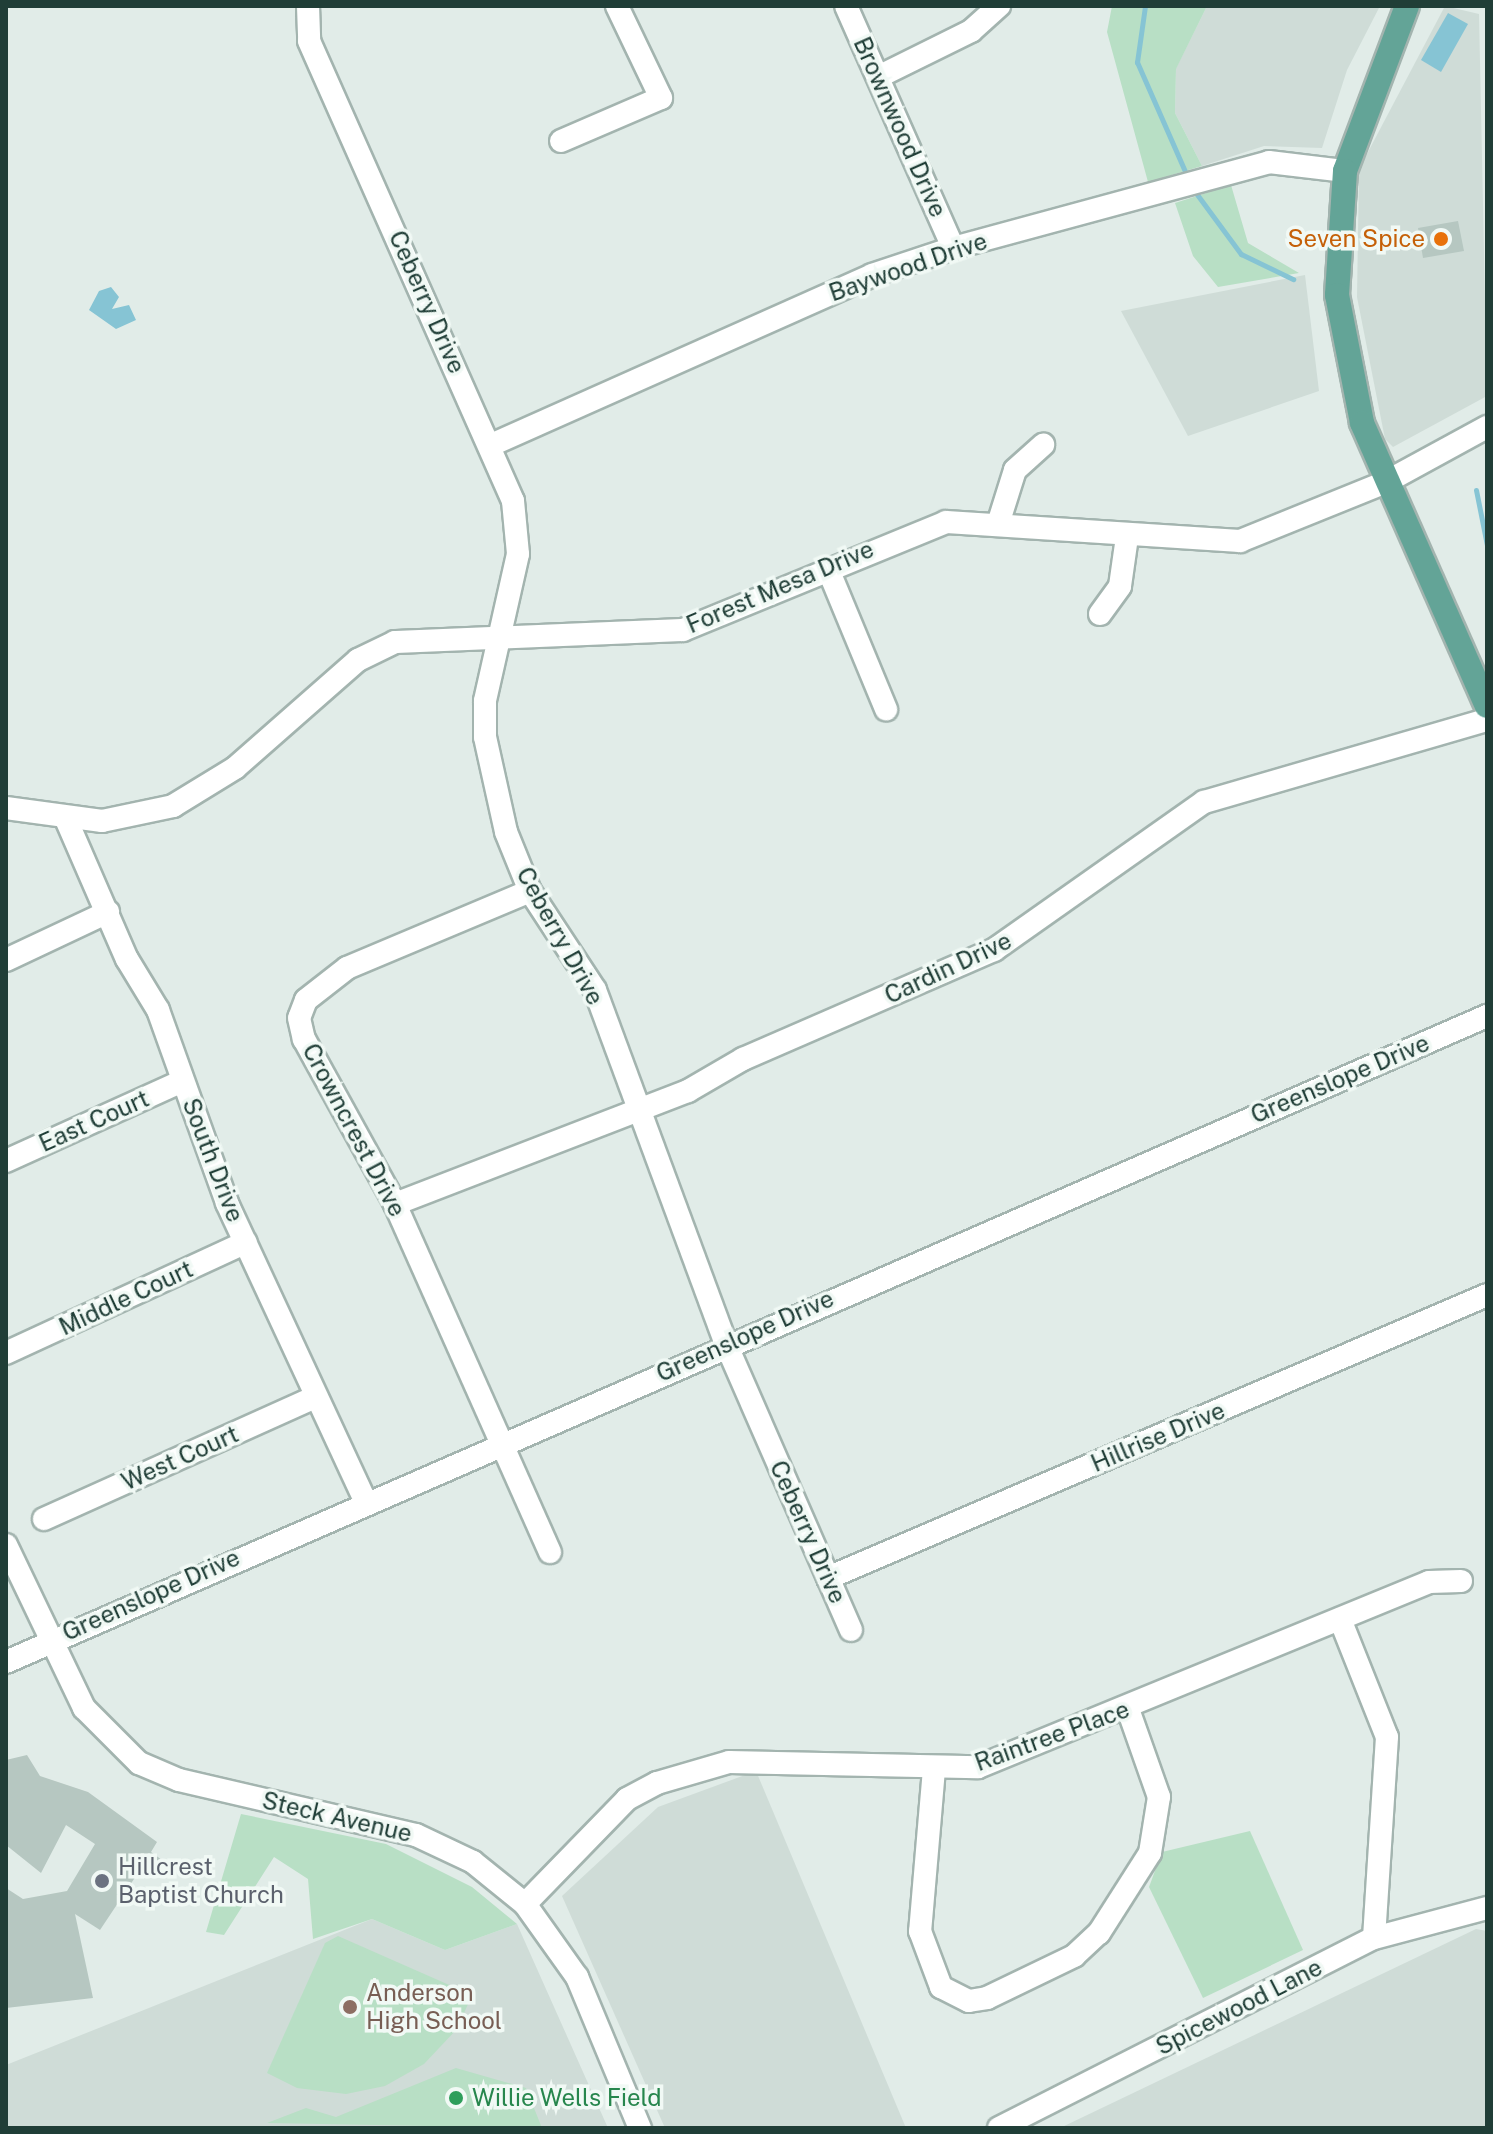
<!DOCTYPE html>
<html>
<head>
<meta charset="utf-8">
<style>
	body { margin:0 }
	#map { position:relative; width:1493px; height:2134px; overflow:hidden; background:#e1ece8; font-family:"Public Sans",sans-serif }
	div>[style] { position:absolute }
	.built>* { inset:0; background:#cfdcd7 }
	.green>* { inset:0; background:#b8dfc5 }
	.water>* { inset:0; background:#86c4d4 }
	.stream>* { height:5px; margin:-2.5px; padding:0 2.5px; transform-origin:2.5px; border-radius:2.5px; background:#86c4d4 }
	.building>* { inset:0; background:#b6c7c1 }
	.roads { filter:drop-shadow(2px 0 #a3b4af) drop-shadow(-2px 0 #a3b4af) drop-shadow(0 2px #a3b4af) drop-shadow(0 -2px #a3b4af) }
	.minor>* { height:22px; margin:-11px; padding:0 11px; transform-origin:11px; border-radius:11px; background:#fff }
	.major>* { height:24px; margin:-12px; padding:0 12px; transform-origin:12px; border-radius:12px; background:#63a497 }
	.dots>* { width:22px; height:22px; translate:-50% -50%; box-sizing:border-box; border:4px solid #f1f9f5; border-radius:50% }
	span { translate:-50% -50%; white-space:nowrap; text-align:center; line-height:1.15; -webkit-text-stroke:7px #f1f9f5; paint-order:stroke }
	.street-label { font-size:24px; color:#203e37 }
	.food-label { font-size:24px; color:#c56008 }
	.right { translate:-100% -50%; text-align:right }
	.worship-label { font-size:24px; color:#5b616d }
	.left { translate:0 -50%; text-align:left }
	.education-label { font-size:24px; color:#785e54 }
	.leisure-label { font-size:24px; color:#27864d }
	.frame { position:absolute; inset:0; border:8px solid #203e37; pointer-events:none }
</style>
</head>
<body>
<div id="map">
	<div class="built">
		<i style="clip-path:polygon(1207px 6px,1380px 6px,1347px 70px,1322px 148px,1264px 146px,1202px 166px,1175px 113px,1176px 68px)"></i>
		<i style="clip-path:polygon(1445px 6px,1479px 14px,1487px 396px,1393px 447px,1385px 439px,1357px 297px,1359px 169px)"></i>
		<i style="clip-path:polygon(1305px 275px,1319px 391px,1188px 436px,1121px 311px)"></i>
		<i style="clip-path:polygon(756px 1771px,906px 2128px,665px 2128px,562px 1896px,658px 1807px)"></i>
		<i style="clip-path:polygon(372px 1919px,445px 1950px,517px 1924px,608px 2128px,6px 2128px,6px 2065px)"></i>
		<i style="clip-path:polygon(1476px 1929px,1487px 1931px,1487px 2128px,1060px 2128px)"></i>
	</div>
	<div class="green">
		<i style="clip-path:polygon(1112px 6px,1207px 6px,1176px 69px,1175px 113px,1202px 166px,1148px 182px,1107px 32px)"></i>
		<i style="clip-path:polygon(1231px 185px,1248px 243px,1299px 273px,1218px 287px,1193px 256px,1175px 203px)"></i>
		<i style="clip-path:polygon(241px 1814px,386px 1844px,472px 1887px,517px 1924px,445px 1950px,372px 1919px,313px 1939px,308px 1879px,274px 1857px,224px 1935px,206px 1932px)"></i>
		<i style="clip-path:polygon(1250px 1831px,1303px 1950px,1203px 1998px,1149px 1887px,1162px 1852px)"></i>
		<i style="clip-path:polygon(338px 1936px,472px 1995px,457px 2029px,424px 2064px,385px 2086px,346px 2094px,297px 2088px,267px 2073px,325px 1943px)"></i>
		<i style="clip-path:polygon(456px 2068px,526px 2088px,542px 2128px,267px 2123px,306px 2108px,336px 2117px)"></i>
	</div>
	<div class="water">
		<i style="clip-path:polygon(1448px 13px,1468px 24px,1441px 72px,1421px 60px)"></i>
		<i style="clip-path:polygon(111px 287px,119px 297px,112px 309px,129px 305px,136px 320px,116px 329px,89px 310px,99px 291px)"></i>
	</div>
	<div class="stream">
		<i style="left:1145px;top:6px;width:57px;rotate:98.1deg"></i>
		<i style="left:1137px;top:62px;width:124px;rotate:66.3deg"></i>
		<i style="left:1193px;top:189px;width:81px;rotate:53.6deg"></i>
		<i style="left:1241px;top:254px;width:58px;rotate:25.7deg"></i>
		<i style="left:1476px;top:490px;width:56px;rotate:78.7deg"></i>
	</div>
	<div class="building">
		<i style="clip-path:polygon(1458px 221px,1464px 251px,1423px 258px,1418px 228px)"></i>
		<i style="clip-path:polygon(27px 1755px,40px 1776px,88px 1792px,157px 1842px,151px 1852px,162px 1860px,138px 1873px,100px 1930px,75px 1914px,93px 1998px,6px 2008px,6px 1888px,23px 1899px,67px 1891px,95px 1844px,66px 1825px,41px 1873px,6px 1845px,6px 1760px)"></i>
	</div>
	<div class="roads">
		<div class="minor">
			<i style="left:308px;top:6px;width:35px;rotate:88deg"></i>
			<i style="left:309px;top:41px;width:503px;rotate:66.08deg"></i>
			<i style="left:513px;top:501px;width:53px;rotate:84.6deg"></i>
			<i style="left:518px;top:554px;width:151px;rotate:102.7deg"></i>
			<i style="left:485px;top:701px;width:36px;rotate:90deg"></i>
			<i style="left:485px;top:737px;width:97px;rotate:77.5deg"></i>
			<i style="left:506px;top:832px;width:64px;rotate:67.9deg"></i>
			<i style="left:530px;top:891px;width:118px;rotate:56.7deg"></i>
			<i style="left:595px;top:990px;width:377px;rotate:69.7deg"></i>
			<i style="left:726px;top:1344px;width:312px;rotate:66.4deg"></i>
			<i style="left:846px;top:6px;width:265px;rotate:66.1deg"></i>
			<i style="left:878px;top:77px;width:104px;rotate:-26.3deg"></i>
			<i style="left:971px;top:31px;width:38px;rotate:-42deg"></i>
			<i style="left:561px;top:141px;width:109px;rotate:-23.3deg"></i>
			<i style="left:661px;top:98px;width:102px;rotate:-115.6deg"></i>
			<i style="left:491px;top:445px;width:417px;rotate:-24deg"></i>
			<i style="left:872px;top:275px;width:85px;rotate:-18.4deg"></i>
			<i style="left:953px;top:248px;width:327px;rotate:-15.2deg"></i>
			<i style="left:1269px;top:162px;width:77px;rotate:6.8deg"></i>
			<i style="left:999px;top:521px;width:53px;rotate:-72.6deg"></i>
			<i style="left:1015px;top:470px;width:38px;rotate:-42deg"></i>
			<i style="left:828px;top:569px;width:152px;rotate:67.5deg"></i>
			<i style="left:1100px;top:614px;width:34px;rotate:-54deg"></i>
			<i style="left:1120px;top:586px;width:49px;rotate:-81.9deg"></i>
			<i style="left:6px;top:808px;width:97px;rotate:7.7deg"></i>
			<i style="left:102px;top:821px;width:73px;rotate:-11.9deg"></i>
			<i style="left:173px;top:806px;width:73px;rotate:-31.5deg"></i>
			<i style="left:235px;top:768px;width:164px;rotate:-41.3deg"></i>
			<i style="left:358px;top:660px;width:41px;rotate:-25.9deg"></i>
			<i style="left:395px;top:642px;width:288px;rotate:-2.4deg"></i>
			<i style="left:683px;top:630px;width:284px;rotate:-22.3deg"></i>
			<i style="left:946px;top:522px;width:295px;rotate:3.7deg"></i>
			<i style="left:1240px;top:541px;width:157px;rotate:-22deg"></i>
			<i style="left:1386px;top:482px;width:115px;rotate:-28.6deg"></i>
			<i style="left:66px;top:819px;width:153px;rotate:66.5deg"></i>
			<i style="left:127px;top:959px;width:60px;rotate:58.7deg"></i>
			<i style="left:158px;top:1010px;width:205px;rotate:70.3deg"></i>
			<i style="left:227px;top:1203px;width:327px;rotate:65.1deg"></i>
			<i style="left:530px;top:891px;width:199px;rotate:157.2deg"></i>
			<i style="left:347px;top:968px;width:52px;rotate:142deg"></i>
			<i style="left:306px;top:1000px;width:19px;rotate:111deg"></i>
			<i style="left:299px;top:1018px;width:22px;rotate:77deg"></i>
			<i style="left:304px;top:1039px;width:188px;rotate:61.1deg"></i>
			<i style="left:395px;top:1204px;width:381px;rotate:66deg"></i>
			<i style="left:6px;top:960px;width:113px;rotate:-25.2deg"></i>
			<i style="left:6px;top:1161px;width:193px;rotate:-24.4deg"></i>
			<i style="left:395px;top:1204px;width:314px;rotate:-21.1deg"></i>
			<i style="left:688px;top:1091px;width:64px;rotate:-30.2deg"></i>
			<i style="left:743px;top:1059px;width:274px;rotate:-23.5deg"></i>
			<i style="left:994px;top:950px;width:257px;rotate:-35.2deg"></i>
			<i style="left:1204px;top:802px;width:295px;rotate:-16.2deg"></i>
			<i style="left:6px;top:1353px;width:264px;rotate:-24.8deg"></i>
			<i style="left:44px;top:1519px;width:298px;rotate:-24.2deg"></i>
			<i style="left:6px;top:1545px;width:181px;rotate:64.4deg"></i>
			<i style="left:84px;top:1708px;width:78px;rotate:45deg"></i>
			<i style="left:139px;top:1763px;width:43px;rotate:23deg"></i>
			<i style="left:179px;top:1780px;width:243px;rotate:13.1deg"></i>
			<i style="left:416px;top:1835px;width:63px;rotate:25.3deg"></i>
			<i style="left:473px;top:1862px;width:67px;rotate:38.9deg"></i>
			<i style="left:525px;top:1904px;width:90px;rotate:54.5deg"></i>
			<i style="left:577px;top:1977px;width:164px;rotate:67.4deg"></i>
			<i style="left:828px;top:1578px;width:717px;rotate:-23.24deg"></i>
			<i style="left:1340px;top:1619px;width:127px;rotate:68.3deg"></i>
			<i style="left:1387px;top:1737px;width:201px;rotate:93.7deg"></i>
			<i style="left:6px;top:1662px;width:1616px;rotate:-23.57deg"></i>
			<i style="left:934px;top:1769px;width:163px;rotate:94.9deg"></i>
			<i style="left:920px;top:1931px;width:60px;rotate:69.4deg"></i>
			<i style="left:941px;top:1987px;width:31px;rotate:27deg"></i>
			<i style="left:969px;top:2001px;width:18px;rotate:-9deg"></i>
			<i style="left:987px;top:1998px;width:97px;rotate:-25.8deg"></i>
			<i style="left:1074px;top:1956px;width:34px;rotate:-43deg"></i>
			<i style="left:1099px;top:1933px;width:95px;rotate:-57.5deg"></i>
			<i style="left:1150px;top:1853px;width:57px;rotate:-80.9deg"></i>
			<i style="left:1159px;top:1797px;width:93px;rotate:-109.4deg"></i>
			<i style="left:525px;top:1904px;width:146px;rotate:-45.8deg"></i>
			<i style="left:627px;top:1799px;width:34px;rotate:-28deg"></i>
			<i style="left:657px;top:1783px;width:75px;rotate:-16.3deg"></i>
			<i style="left:729px;top:1762px;width:249px;rotate:1.2deg"></i>
			<i style="left:978px;top:1767px;width:487px;rotate:-22.3deg"></i>
			<i style="left:1429px;top:1582px;width:32px;rotate:-2deg"></i>
			<i style="left:999px;top:2128px;width:420px;rotate:-26.9deg"></i>
			<i style="left:1374px;top:1938px;width:117px;rotate:-14.9deg"></i>
		</div>
		<div class="major">
			<i style="left:1407px;top:6px;width:176px;rotate:110.6deg"></i>
			<i style="left:1345px;top:171px;width:124px;rotate:93.7deg"></i>
			<i style="left:1337px;top:295px;width:130px;rotate:78.9deg"></i>
			<i style="left:1362px;top:423px;width:309px;rotate:66.2deg"></i>
		</div>
	</div>
	<div class="dots">
		<i style="left:1441px;top:239px;background:#e8710a"></i>
		<i style="left:102px;top:1881px;background:#6b7280"></i>
		<i style="left:350px;top:2007px;background:#8d6e63"></i>
		<i style="left:456px;top:2098px;background:#2e9e5b"></i>
	</div>
	<div class="street-label">
		<span style="left:900px;top:127px;rotate:66deg">Brownwood Drive</span>
		<span style="left:908px;top:267px;rotate:-19deg">Baywood Drive</span>
		<span style="left:427px;top:302px;rotate:66deg">Ceberry Drive</span>
		<span style="left:780px;top:587px;rotate:-23deg">Forest Mesa Drive</span>
		<span style="left:560px;top:936px;rotate:61deg">Ceberry Drive</span>
		<span style="left:948px;top:968px;rotate:-25deg">Cardin Drive</span>
		<span style="left:1340px;top:1079px;rotate:-23deg">Greenslope Drive</span>
		<span style="left:94px;top:1121px;rotate:-24deg">East Court</span>
		<span style="left:354px;top:1130px;rotate:62deg">Crowncrest Drive</span>
		<span style="left:213px;top:1160px;rotate:69deg">South Drive</span>
		<span style="left:126px;top:1298px;rotate:-25deg">Middle Court</span>
		<span style="left:745px;top:1336px;rotate:-24deg">Greenslope Drive</span>
		<span style="left:1158px;top:1437px;rotate:-23deg">Hillrise Drive</span>
		<span style="left:180px;top:1458px;rotate:-24deg">West Court</span>
		<span style="left:808px;top:1532px;rotate:66deg">Ceberry Drive</span>
		<span style="left:151px;top:1595px;rotate:-24deg">Greenslope Drive</span>
		<span style="left:1052px;top:1736px;rotate:-20deg">Raintree Place</span>
		<span style="left:337px;top:1817px;rotate:13deg">Steck Avenue</span>
		<span style="left:1239px;top:2007px;rotate:-27deg">Spicewood Lane</span>
	</div>
	<div class="food-label">
		<span class="right" style="left:1425px;top:239px">Seven Spice</span>
	</div>
	<div class="worship-label">
		<span class="left" style="left:118px;top:1881px">Hillcrest<br>Baptist Church</span>
	</div>
	<div class="education-label">
		<span class="left" style="left:366px;top:2007px">Anderson<br>High School</span>
	</div>
	<div class="leisure-label">
		<span class="left" style="left:472px;top:2098px">Willie Wells Field</span>
	</div>
	<div class="frame"></div>
</div>
</body>
</html>
